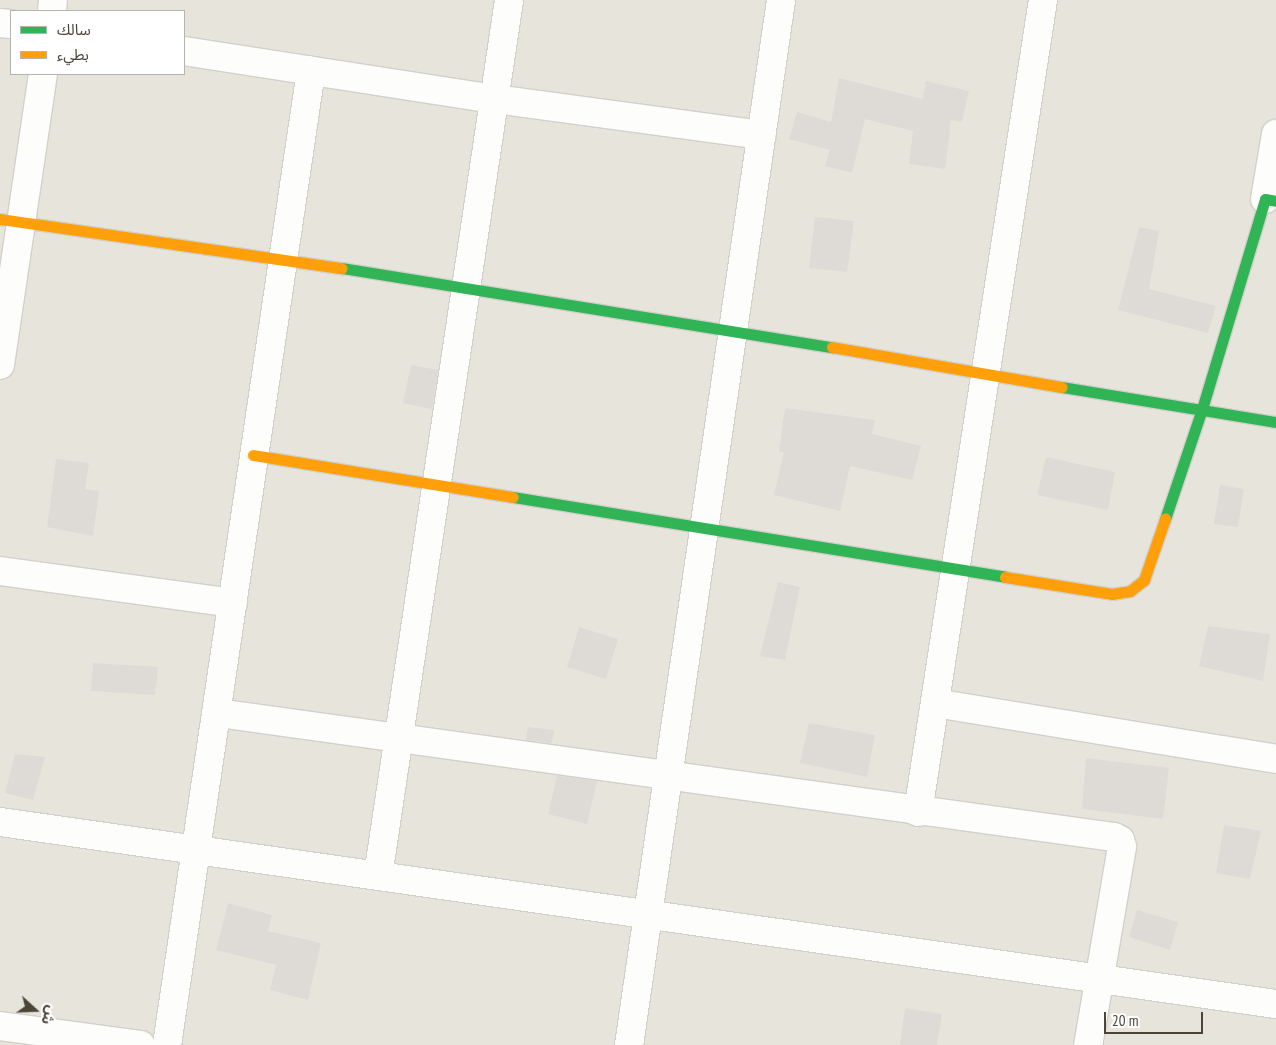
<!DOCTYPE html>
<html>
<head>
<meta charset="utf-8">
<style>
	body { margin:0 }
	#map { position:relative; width:1276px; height:1045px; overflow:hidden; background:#f4f2ee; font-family:"PT Sans Narrow","Noto Sans Arabic",sans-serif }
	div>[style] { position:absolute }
	.residential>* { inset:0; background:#e7e4dc }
	.building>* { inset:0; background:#dedbd6 }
	.roads { filter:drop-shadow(1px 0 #d2d0cb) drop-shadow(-1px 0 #d2d0cb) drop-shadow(0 1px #d2d0cb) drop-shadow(0 -1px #d2d0cb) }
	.street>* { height:28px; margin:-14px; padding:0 14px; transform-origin:14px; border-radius:14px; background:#fdfdfc }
	.fast>* { height:11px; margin:-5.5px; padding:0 5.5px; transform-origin:5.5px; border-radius:5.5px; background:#30b455 }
	.slow>* { height:11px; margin:-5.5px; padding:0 5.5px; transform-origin:5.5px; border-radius:5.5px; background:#ff9f0a }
	span { translate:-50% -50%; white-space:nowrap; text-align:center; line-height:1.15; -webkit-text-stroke:4px #fff; paint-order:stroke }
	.legend { position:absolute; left:10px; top:10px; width:175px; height:65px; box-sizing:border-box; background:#fff; border:1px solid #b7b4b0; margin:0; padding:6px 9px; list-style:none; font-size:15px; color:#4b4439 }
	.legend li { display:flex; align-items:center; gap:10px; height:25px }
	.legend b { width:25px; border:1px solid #b7b4b0 }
	.north { position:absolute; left:10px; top:985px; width:50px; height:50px; -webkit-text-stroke:4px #fff; paint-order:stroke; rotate:110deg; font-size:14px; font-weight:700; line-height:20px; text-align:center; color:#4b4439 }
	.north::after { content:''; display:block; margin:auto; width:18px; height:22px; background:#4b4439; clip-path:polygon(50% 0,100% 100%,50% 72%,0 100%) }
	.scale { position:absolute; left:1104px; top:1012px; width:99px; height:22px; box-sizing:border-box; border:2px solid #4b4439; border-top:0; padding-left:6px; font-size:15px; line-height:18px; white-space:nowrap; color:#4b4439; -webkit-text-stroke:4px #fff; paint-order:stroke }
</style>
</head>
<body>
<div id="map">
	<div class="residential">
		<i style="clip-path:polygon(evenodd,0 0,1276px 0,1276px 1045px,0 1045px,0 0,11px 11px,184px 11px,184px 74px,11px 74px,11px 11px)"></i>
	</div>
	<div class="building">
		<i style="clip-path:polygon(839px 78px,923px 99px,926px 81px,969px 91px,962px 122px,951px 120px,945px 169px,909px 164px,913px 131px,865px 119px,852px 173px,825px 166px,830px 150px,789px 139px,797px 112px,831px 122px)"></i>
		<i style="clip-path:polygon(815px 217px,854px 221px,847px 272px,809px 268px)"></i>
		<i style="clip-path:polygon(1139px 227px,1159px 231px,1149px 289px,1216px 306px,1208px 333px,1118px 310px)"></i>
		<i style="clip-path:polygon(411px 365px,438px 370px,432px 409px,403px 403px)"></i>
		<i style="clip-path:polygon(785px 408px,875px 420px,872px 434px,921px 446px,912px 480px,850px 466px,840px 511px,774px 495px,784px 452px,779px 452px)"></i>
		<i style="clip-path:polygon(1046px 457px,1115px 472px,1108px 510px,1037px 495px)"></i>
		<i style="clip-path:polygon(56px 459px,89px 463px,85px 489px,99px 491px,93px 536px,47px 527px)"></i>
		<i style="clip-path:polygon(1220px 485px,1244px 489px,1238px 527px,1214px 524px)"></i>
		<i style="clip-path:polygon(778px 582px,800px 587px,785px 660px,760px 656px)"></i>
		<i style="clip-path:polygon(1208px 626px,1270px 634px,1263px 681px,1199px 666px)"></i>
		<i style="clip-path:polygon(579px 627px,618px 639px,606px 679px,567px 667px)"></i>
		<i style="clip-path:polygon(93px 663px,158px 667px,155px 695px,91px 691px)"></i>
		<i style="clip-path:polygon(809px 723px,875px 735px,867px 777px,800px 763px)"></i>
		<i style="clip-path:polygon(528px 727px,554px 730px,552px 743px,526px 740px)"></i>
		<i style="clip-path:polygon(15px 754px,45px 757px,33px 800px,5px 793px)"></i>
		<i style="clip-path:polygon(1086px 758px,1169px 768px,1163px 819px,1082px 809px)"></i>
		<i style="clip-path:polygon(557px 776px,597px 781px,587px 824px,548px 814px)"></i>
		<i style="clip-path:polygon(1224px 825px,1261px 831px,1250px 879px,1216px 873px)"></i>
		<i style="clip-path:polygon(228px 903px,272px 915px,268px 931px,321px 943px,308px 1000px,270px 990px,276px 965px,216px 950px)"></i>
		<i style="clip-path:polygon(1137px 910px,1178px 922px,1170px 950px,1129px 937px)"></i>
		<i style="clip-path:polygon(905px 1008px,942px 1014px,937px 1045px,900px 1045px)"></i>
	</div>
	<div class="roads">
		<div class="street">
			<i style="left:52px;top:11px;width:11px;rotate:-85deg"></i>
			<i style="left:0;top:23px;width:11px;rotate:5deg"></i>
			<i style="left:184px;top:51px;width:315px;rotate:8.8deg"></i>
			<i style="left:495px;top:99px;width:269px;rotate:7.7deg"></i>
			<i style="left:1265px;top:199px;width:66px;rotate:-80.4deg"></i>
			<i style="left:0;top:365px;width:294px;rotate:-81.6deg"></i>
			<i style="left:0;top:571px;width:235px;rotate:7.8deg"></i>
			<i style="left:935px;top:703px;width:346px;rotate:9.3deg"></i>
			<i style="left:218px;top:713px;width:905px;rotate:7.88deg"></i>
			<i style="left:1114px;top:837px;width:7px;rotate:27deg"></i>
			<i style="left:1120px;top:840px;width:7px;rotate:74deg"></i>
			<i style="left:1122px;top:847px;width:201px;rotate:99.7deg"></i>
			<i style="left:918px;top:812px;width:822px;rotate:-81.25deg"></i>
			<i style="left:0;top:822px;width:1289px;rotate:8.12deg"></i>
			<i style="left:378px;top:876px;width:886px;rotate:-81.49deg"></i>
			<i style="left:0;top:1026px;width:142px;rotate:7.7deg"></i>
			<i style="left:167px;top:1045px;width:985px;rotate:-81.59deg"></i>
			<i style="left:629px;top:1045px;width:1056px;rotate:-81.72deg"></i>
		</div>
		<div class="fast">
			<i style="left:342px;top:268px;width:496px;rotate:9.2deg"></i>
			<i style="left:1062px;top:387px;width:217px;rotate:9.3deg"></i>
			<i style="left:513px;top:497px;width:498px;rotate:9.2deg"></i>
			<i style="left:1165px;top:519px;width:116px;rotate:-71.4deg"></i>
			<i style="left:1202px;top:409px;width:219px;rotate:-73.3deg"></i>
			<i style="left:1265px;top:199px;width:11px;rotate:10deg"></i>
		</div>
		<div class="slow">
			<i style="left:0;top:219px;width:345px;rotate:8.2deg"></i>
			<i style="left:832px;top:347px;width:233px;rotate:9.9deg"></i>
			<i style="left:253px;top:455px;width:263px;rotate:9.2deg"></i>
			<i style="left:1005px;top:577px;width:108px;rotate:9deg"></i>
			<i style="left:1112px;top:594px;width:18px;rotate:-9deg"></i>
			<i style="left:1130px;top:591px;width:18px;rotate:-38deg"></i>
			<i style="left:1144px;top:580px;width:65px;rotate:-71deg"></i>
		</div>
	</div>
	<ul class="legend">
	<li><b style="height:6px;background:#30b455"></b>سالك</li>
	<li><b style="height:6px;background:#ff9f0a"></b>بطيء</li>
	</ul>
	<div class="north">ش</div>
	<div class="scale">20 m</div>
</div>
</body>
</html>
